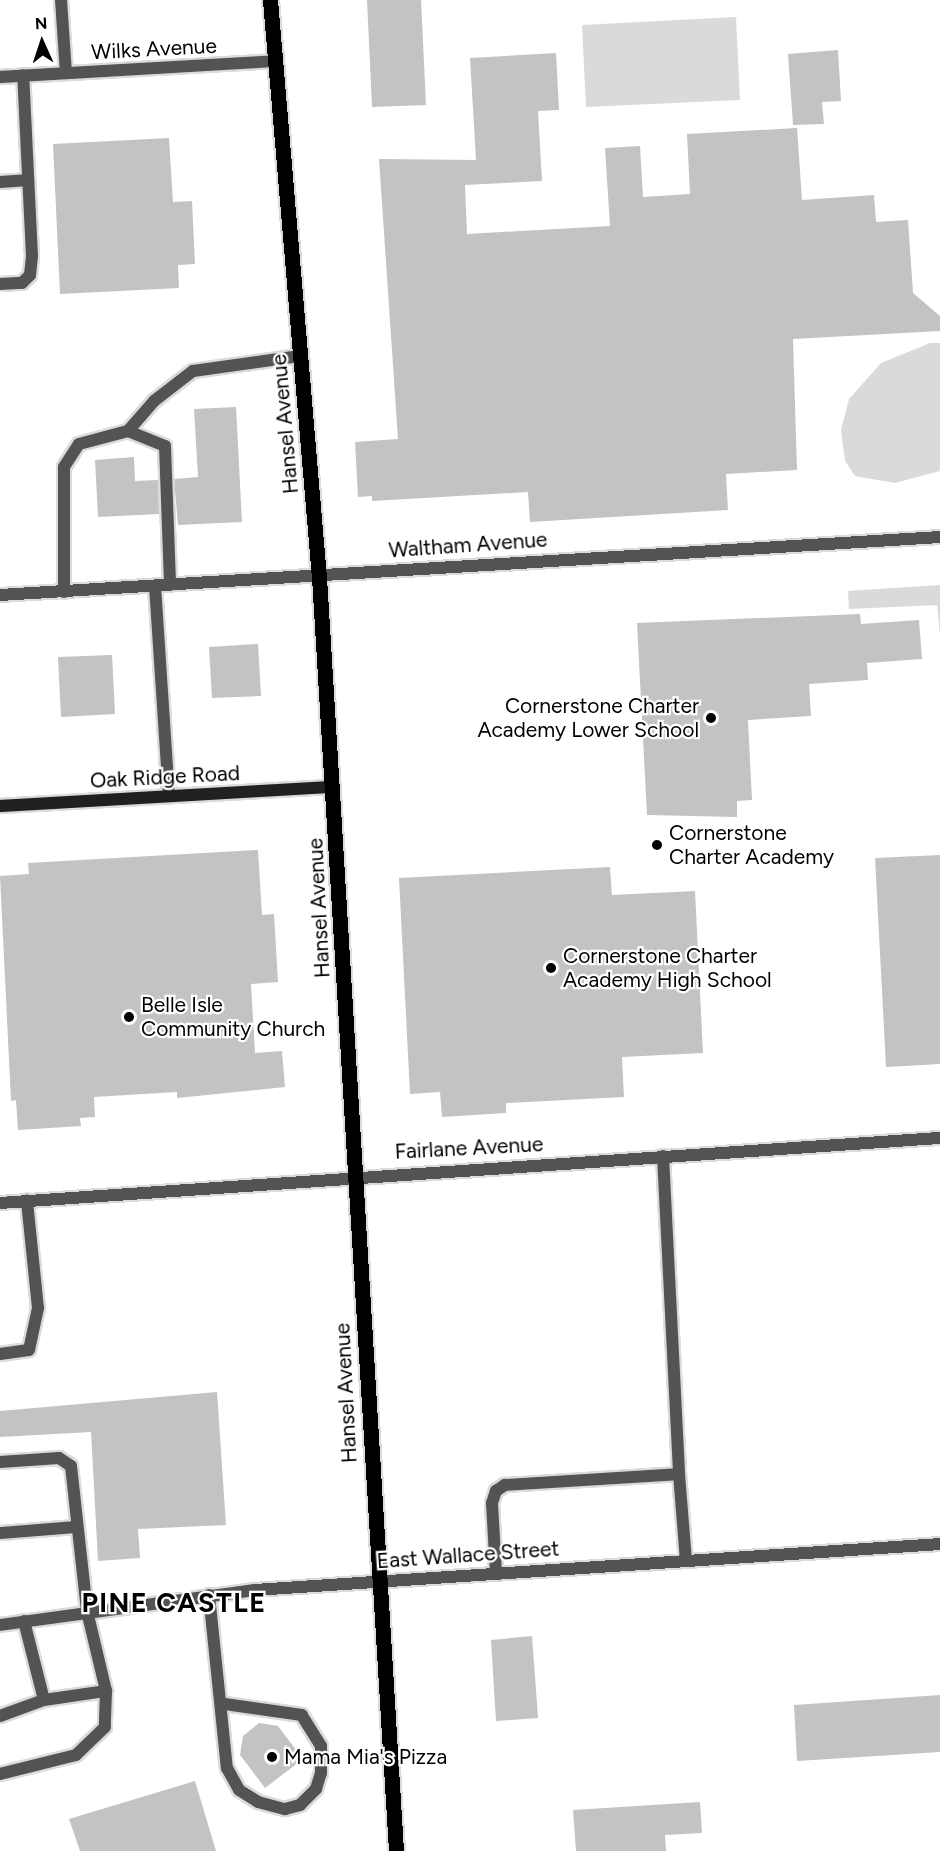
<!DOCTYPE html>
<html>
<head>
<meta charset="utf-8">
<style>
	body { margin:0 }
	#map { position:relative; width:940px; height:1851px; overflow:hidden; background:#fff; font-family:Figtree,sans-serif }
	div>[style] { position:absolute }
	.green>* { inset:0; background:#dadada }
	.building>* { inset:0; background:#c3c3c3 }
	.roads { filter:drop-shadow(2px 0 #dbdbdb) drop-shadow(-2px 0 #dbdbdb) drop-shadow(0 2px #dbdbdb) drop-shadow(0 -2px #dbdbdb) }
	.service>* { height:12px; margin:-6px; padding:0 6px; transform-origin:6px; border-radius:6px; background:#535353 }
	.minor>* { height:12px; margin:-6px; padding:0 6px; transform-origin:6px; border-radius:6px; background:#535353 }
	.tertiary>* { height:12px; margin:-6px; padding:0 6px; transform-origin:6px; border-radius:6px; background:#535353 }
	.secondary>* { height:12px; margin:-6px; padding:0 6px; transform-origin:6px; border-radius:6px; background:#202020 }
	.primary>* { height:15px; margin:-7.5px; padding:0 7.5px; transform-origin:7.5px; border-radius:7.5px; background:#000 }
	.dots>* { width:16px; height:16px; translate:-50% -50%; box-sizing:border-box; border:3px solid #fff; border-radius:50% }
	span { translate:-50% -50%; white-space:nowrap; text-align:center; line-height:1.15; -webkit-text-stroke:4.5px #fff; paint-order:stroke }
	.street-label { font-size:21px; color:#000 }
	.poi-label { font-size:21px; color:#000 }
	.right { translate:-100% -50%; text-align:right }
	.left { translate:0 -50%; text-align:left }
	.district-label { font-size:27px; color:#000; font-weight:700; letter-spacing:1.5px }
	.north { position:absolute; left:12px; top:12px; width:60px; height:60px; -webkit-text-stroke:4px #fff; paint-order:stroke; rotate:357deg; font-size:16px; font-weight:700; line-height:24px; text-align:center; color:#000 }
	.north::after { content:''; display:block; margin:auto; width:21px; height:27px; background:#000; clip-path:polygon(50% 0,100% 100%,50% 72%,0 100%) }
</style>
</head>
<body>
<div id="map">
	<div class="green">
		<i style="clip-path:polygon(736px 17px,740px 100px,586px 107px,582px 25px)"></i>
		<i style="clip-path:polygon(930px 343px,940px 343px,940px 471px,895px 483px,855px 476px,845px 461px,841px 430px,849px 399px,881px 363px)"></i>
		<i style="clip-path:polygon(940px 585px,940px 635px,937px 605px,849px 609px,848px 591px)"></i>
	</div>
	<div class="building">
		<i style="clip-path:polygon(367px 0,421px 0,426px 105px,372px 107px)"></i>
		<i style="clip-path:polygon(838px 50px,841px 101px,822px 102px,824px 124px,793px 125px,788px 54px)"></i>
		<i style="clip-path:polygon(556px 53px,559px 110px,538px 111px,542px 181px,465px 185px,467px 234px,610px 226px,605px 148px,640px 146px,643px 197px,690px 194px,687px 134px,797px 128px,802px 200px,874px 195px,876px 222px,908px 220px,913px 293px,940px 316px,940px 331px,793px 339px,797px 470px,726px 474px,728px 510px,530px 522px,528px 492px,372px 501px,372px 496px,358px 497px,355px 442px,398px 439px,379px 159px,476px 160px,470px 58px)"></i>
		<i style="clip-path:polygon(169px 138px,173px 202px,192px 201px,195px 264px,178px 265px,179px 288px,60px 294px,53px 144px)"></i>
		<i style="clip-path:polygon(236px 407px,242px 522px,178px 525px,174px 479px,198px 477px,194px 409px)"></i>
		<i style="clip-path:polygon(134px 457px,135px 481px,158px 480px,159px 514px,98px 517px,95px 460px)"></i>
		<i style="clip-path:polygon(860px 614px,861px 624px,919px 620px,922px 659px,867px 663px,868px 680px,809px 684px,811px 716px,748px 720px,752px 800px,737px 801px,737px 817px,647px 815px,637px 623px)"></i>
		<i style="clip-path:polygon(258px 644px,261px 696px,212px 698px,209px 647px)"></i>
		<i style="clip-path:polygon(112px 655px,115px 714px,61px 717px,58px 657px)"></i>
		<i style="clip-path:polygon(258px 850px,262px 915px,274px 914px,278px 982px,251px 984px,255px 1053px,282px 1051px,285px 1087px,177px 1098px,177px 1092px,94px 1097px,95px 1117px,80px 1118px,81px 1126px,18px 1130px,16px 1100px,11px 1101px,0 876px,29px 874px,28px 863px)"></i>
		<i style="clip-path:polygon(940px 855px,940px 1064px,886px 1067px,875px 858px)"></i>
		<i style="clip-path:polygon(610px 867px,612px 895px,695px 891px,703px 1053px,622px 1057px,624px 1097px,506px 1103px,506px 1113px,442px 1117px,440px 1092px,410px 1094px,399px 878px)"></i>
		<i style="clip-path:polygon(217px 1392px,226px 1525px,138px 1529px,140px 1558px,98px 1561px,91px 1432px,0 1437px,0 1411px)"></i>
		<i style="clip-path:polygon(532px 1636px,538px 1718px,496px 1721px,491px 1640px)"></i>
		<i style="clip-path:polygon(940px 1695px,940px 1752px,797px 1761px,794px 1705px)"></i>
		<i style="clip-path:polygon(259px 1723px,278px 1726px,303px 1759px,265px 1788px,240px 1755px,243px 1736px)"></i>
		<i style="clip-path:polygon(195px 1781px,216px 1851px,80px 1851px,69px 1819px)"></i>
		<i style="clip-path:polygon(700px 1802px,702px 1833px,665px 1835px,666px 1851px,576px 1851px,573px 1810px)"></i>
	</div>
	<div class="roads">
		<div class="service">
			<i style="left:61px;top:0;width:73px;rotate:86.1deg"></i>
			<i style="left:0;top:182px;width:26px;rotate:-4deg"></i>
			<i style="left:0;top:284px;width:22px;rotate:-3deg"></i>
			<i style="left:22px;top:283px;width:11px;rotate:-45deg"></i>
			<i style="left:30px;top:275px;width:19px;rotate:-84deg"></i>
			<i style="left:32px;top:256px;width:181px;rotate:-92.8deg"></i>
			<i style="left:128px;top:431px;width:40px;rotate:-49deg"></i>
			<i style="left:154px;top:401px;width:49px;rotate:-37.6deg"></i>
			<i style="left:193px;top:371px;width:108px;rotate:-8deg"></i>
			<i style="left:155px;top:586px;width:210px;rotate:86.2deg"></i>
			<i style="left:64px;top:592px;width:125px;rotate:-90deg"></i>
			<i style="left:64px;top:467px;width:27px;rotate:-57deg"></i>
			<i style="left:79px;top:444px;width:51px;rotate:-14.9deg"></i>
			<i style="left:128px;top:431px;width:40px;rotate:22deg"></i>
			<i style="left:165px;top:446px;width:139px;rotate:87.9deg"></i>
			<i style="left:663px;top:1156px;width:318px;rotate:87.1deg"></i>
			<i style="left:0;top:1354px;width:29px;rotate:-8deg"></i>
			<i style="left:29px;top:1350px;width:43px;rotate:-77.9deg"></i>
			<i style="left:38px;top:1308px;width:108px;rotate:-95.9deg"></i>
			<i style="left:0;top:1462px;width:59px;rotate:-3.9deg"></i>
			<i style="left:59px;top:1458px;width:14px;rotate:34deg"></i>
			<i style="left:71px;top:1466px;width:146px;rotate:83.7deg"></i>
			<i style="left:87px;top:1611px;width:82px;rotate:76.6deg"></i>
			<i style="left:106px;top:1691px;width:36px;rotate:92deg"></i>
			<i style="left:105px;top:1727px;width:40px;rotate:136deg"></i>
			<i style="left:76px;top:1755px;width:78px;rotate:166deg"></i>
			<i style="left:0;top:1533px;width:76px;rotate:-4.5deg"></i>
			<i style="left:496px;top:1573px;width:70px;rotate:-93.3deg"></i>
			<i style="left:492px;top:1503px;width:13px;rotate:-72deg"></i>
			<i style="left:496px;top:1491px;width:11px;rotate:-34deg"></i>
			<i style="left:505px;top:1485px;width:174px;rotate:-3.6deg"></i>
			<i style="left:679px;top:1474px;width:87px;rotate:85.4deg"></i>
			<i style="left:209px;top:1595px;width:174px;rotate:84.1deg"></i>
			<i style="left:227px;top:1768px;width:25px;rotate:61deg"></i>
			<i style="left:239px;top:1790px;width:22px;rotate:32deg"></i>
			<i style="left:258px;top:1802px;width:28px;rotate:15deg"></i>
			<i style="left:285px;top:1809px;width:16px;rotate:-15deg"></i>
			<i style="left:300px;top:1805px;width:23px;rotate:-45deg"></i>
			<i style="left:316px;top:1789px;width:17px;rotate:-73deg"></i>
			<i style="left:321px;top:1773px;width:27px;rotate:-90deg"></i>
			<i style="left:321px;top:1746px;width:36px;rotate:-122deg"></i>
			<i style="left:302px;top:1715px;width:78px;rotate:-171.9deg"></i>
			<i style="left:24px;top:1621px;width:81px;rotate:75.8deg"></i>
			<i style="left:44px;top:1700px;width:63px;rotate:-8.3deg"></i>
			<i style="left:0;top:1716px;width:47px;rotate:-20deg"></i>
		</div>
		<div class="minor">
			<i style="left:0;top:77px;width:274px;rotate:-3.3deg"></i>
			<i style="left:0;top:595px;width:942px;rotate:-3.53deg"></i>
			<i style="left:0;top:1203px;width:942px;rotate:-3.96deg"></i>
		</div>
		<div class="tertiary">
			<i style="left:0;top:1625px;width:257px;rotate:-7.8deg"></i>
			<i style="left:255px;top:1590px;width:687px;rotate:-3.84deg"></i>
		</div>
		<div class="secondary">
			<i style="left:0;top:806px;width:333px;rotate:-3.3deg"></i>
		</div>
		<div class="primary">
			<i style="left:270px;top:0;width:579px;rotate:85.15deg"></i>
			<i style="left:319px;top:577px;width:1276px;rotate:86.54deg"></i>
		</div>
	</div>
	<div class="dots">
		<i style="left:711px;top:718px;background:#000"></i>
		<i style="left:657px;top:845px;background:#000"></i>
		<i style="left:551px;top:968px;background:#000"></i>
		<i style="left:129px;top:1017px;background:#000"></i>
		<i style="left:272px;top:1757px;background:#000"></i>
	</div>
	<div class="street-label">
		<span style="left:154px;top:49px;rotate:-3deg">Wilks Avenue</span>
		<span style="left:285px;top:424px;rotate:-95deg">Hansel Avenue</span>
		<span style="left:468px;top:545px;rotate:-4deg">Waltham Avenue</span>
		<span style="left:165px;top:777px;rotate:-3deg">Oak Ridge Road</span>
		<span style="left:319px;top:908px;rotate:-93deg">Hansel Avenue</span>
		<span style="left:469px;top:1148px;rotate:-3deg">Fairlane Avenue</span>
		<span style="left:346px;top:1393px;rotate:-93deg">Hansel Avenue</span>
		<span style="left:468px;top:1555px;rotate:-4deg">East Wallace Street</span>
	</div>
	<div class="poi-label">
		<span class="right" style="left:699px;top:718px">Cornerstone Charter<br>Academy Lower School</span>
		<span class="left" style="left:669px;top:845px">Cornerstone<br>Charter Academy</span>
		<span class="left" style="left:563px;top:968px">Cornerstone Charter<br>Academy High School</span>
		<span class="left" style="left:141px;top:1017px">Belle Isle<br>Community Church</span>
		<span class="left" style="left:284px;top:1757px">Mama Mia's Pizza</span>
	</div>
	<div class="district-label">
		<span style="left:174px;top:1603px">PINE CASTLE</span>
	</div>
	<div class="north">N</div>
</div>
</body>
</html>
